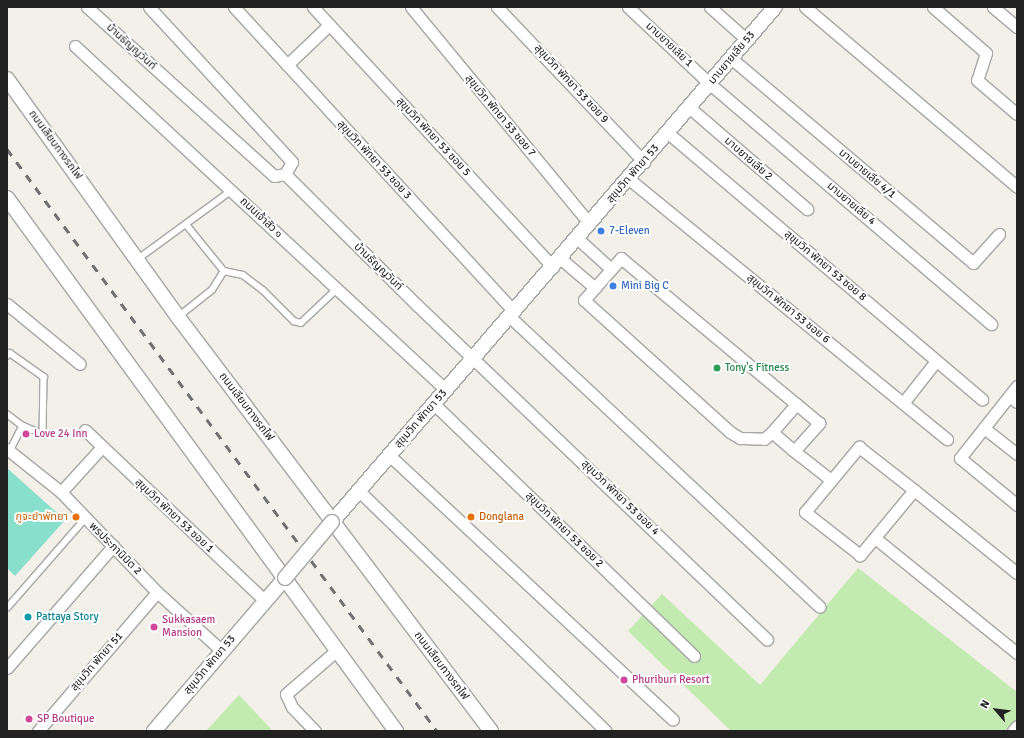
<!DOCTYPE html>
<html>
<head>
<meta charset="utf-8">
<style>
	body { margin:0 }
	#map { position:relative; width:1024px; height:738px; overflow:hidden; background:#f2f0e8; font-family:Signika,"Noto Sans Thai",sans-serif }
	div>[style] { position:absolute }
	.grass>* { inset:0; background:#c3eab0 }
	.pitch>* { inset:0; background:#88dfcb }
	.roads { filter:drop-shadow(1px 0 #a6a6a6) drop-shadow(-1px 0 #a6a6a6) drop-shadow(0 1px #a6a6a6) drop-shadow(0 -1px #a6a6a6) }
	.service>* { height:5.5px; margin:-2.75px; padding:0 2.75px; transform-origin:2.75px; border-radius:2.75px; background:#fff }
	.minor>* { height:11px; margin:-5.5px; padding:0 5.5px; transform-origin:5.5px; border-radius:5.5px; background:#fff }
	.tertiary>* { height:14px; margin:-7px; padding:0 7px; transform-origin:7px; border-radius:7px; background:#fff }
	.rail>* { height:3px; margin-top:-1.5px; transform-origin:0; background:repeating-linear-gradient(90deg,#707070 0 8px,transparent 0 16px) }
	.bridges { filter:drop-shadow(1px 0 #a6a6a6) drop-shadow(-1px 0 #a6a6a6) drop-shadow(0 1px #a6a6a6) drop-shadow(0 -1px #a6a6a6) }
	.tertiary-bridge>* { height:14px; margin:-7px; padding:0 7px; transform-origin:7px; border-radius:7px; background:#fff }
	.dots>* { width:11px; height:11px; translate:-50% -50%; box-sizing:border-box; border:2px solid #fff; border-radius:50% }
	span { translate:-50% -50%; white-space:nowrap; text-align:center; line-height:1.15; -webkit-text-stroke:4px #fff; paint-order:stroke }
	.street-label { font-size:11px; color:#222 }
	.shop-label { font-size:11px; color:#366cbe }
	.left { translate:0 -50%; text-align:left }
	.leisure-label { font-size:11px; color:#27864d }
	.hotel-label { font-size:11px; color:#b23c85 }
	.food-label { font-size:11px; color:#c56008 }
	.right { translate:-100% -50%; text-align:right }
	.culture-label { font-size:11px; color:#0d838f }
	.frame { position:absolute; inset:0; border:8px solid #222; pointer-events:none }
	.north { position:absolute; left:976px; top:690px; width:40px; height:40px; -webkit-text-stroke:3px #fff; paint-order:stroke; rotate:298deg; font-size:11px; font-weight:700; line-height:16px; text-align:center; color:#222 }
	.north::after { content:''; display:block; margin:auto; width:14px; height:18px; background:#222; clip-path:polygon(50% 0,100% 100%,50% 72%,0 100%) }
</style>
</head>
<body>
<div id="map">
	<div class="grass">
		<i style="clip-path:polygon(858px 568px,1017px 692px,1017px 718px,1005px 731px,731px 731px,628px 631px,662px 594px,760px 685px)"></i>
		<i style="clip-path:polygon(239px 695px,273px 731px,206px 731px)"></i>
	</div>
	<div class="pitch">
		<i style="clip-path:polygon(7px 468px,65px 520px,15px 576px,7px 568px)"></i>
	</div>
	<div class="roads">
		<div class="service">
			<i style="left:186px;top:224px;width:60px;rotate:51deg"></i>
			<i style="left:224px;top:271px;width:19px;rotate:12deg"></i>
			<i style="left:243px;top:275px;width:25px;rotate:37deg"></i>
			<i style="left:263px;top:290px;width:44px;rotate:45deg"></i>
			<i style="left:294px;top:321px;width:7px;rotate:16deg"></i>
			<i style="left:301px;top:323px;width:50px;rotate:-43.4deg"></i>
			<i style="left:138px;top:259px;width:115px;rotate:-36.2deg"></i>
			<i style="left:178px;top:317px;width:43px;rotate:-38.5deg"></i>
			<i style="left:212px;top:290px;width:22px;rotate:-58deg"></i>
			<i style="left:7px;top:356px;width:4px;rotate:-45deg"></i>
			<i style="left:10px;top:353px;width:42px;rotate:35.2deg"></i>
			<i style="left:44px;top:377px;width:58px;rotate:91deg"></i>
			<i style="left:43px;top:435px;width:22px;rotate:-156deg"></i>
			<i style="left:7px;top:414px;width:20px;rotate:37deg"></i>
			<i style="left:23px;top:426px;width:29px;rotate:117deg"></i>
			<i style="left:7px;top:608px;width:118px;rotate:-48.8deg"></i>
		</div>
		<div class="minor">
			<i style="left:87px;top:7px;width:252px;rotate:42.1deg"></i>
			<i style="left:274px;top:176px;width:11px;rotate:-10deg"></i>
			<i style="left:149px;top:7px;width:211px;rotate:47.3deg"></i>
			<i style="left:292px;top:162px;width:14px;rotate:120deg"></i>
			<i style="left:234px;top:7px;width:414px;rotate:47.4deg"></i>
			<i style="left:313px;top:7px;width:354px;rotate:47.3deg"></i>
			<i style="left:411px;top:7px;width:281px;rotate:50.5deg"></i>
			<i style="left:497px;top:7px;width:214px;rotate:46.5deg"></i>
			<i style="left:628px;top:7px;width:112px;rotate:43.2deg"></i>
			<i style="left:710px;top:84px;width:370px;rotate:40.5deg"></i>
			<i style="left:710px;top:7px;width:50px;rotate:41.7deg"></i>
			<i style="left:805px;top:7px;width:278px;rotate:40.3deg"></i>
			<i style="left:933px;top:7px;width:70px;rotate:41deg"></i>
			<i style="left:986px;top:53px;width:28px;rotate:108deg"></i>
			<i style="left:977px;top:80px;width:52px;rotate:40.4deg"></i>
			<i style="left:993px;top:7px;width:31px;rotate:40deg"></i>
			<i style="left:75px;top:46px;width:506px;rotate:42.84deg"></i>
			<i style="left:732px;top:59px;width:316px;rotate:40.2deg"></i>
			<i style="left:973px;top:263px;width:39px;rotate:-48deg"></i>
			<i style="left:287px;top:65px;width:58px;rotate:-43.6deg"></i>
			<i style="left:690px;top:108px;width:155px;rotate:40.8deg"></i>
			<i style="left:668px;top:133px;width:412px;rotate:40.3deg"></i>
			<i style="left:285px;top:174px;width:186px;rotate:44.8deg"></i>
			<i style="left:417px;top:305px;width:484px;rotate:43.7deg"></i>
			<i style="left:629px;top:179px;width:411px;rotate:39.3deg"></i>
			<i style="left:577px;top:238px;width:46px;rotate:42.4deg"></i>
			<i style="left:560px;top:258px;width:46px;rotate:40.6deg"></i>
			<i style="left:7px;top:304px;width:94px;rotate:39.4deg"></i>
			<i style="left:510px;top:317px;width:424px;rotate:43.1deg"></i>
			<i style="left:1017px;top:386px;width:92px;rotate:128.4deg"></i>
			<i style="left:960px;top:458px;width:74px;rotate:39.5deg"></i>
			<i style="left:1009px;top:396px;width:10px;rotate:37deg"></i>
			<i style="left:903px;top:403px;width:53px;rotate:-51.8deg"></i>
			<i style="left:434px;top:404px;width:362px;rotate:44.1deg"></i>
			<i style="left:984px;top:428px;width:42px;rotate:38.2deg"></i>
			<i style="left:85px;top:430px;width:248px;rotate:43.5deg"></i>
			<i style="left:772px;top:432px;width:29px;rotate:41deg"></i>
			<i style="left:794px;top:451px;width:38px;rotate:-48deg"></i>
			<i style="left:819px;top:423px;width:30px;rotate:-140deg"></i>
			<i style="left:796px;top:404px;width:228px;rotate:-140.2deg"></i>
			<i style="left:621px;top:258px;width:56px;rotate:131.4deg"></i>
			<i style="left:584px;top:300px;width:197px;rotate:42.1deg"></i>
			<i style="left:730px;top:432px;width:12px;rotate:31deg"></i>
			<i style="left:740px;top:438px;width:24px;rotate:2deg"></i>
			<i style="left:764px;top:439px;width:11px;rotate:-41deg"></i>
			<i style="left:772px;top:432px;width:37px;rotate:-49deg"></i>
			<i style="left:7px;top:449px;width:69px;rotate:38.5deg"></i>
			<i style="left:61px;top:492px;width:139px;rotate:46.2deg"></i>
			<i style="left:157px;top:592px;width:88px;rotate:42.2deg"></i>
			<i style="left:794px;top:451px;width:47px;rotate:38.1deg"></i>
			<i style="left:389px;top:455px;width:388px;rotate:43deg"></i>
			<i style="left:914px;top:490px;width:85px;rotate:129.7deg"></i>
			<i style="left:860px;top:555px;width:70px;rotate:-142deg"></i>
			<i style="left:805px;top:512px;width:85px;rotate:-50.3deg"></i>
			<i style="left:859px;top:447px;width:70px;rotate:38deg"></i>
			<i style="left:914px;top:490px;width:132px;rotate:38.9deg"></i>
			<i style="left:359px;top:491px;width:344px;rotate:44.2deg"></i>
			<i style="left:61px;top:492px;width:61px;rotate:-47.7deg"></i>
			<i style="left:875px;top:538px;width:183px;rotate:39deg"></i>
			<i style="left:7px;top:668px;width:162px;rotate:-49deg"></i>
			<i style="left:38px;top:731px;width:183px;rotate:-49.4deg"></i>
			<i style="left:315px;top:731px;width:33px;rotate:-134deg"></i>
			<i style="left:292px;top:707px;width:14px;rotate:-115deg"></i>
			<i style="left:286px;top:694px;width:67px;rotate:-40.8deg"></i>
			<i style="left:1013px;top:731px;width:6px;rotate:-51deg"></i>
		</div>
		<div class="tertiary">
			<i style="left:7px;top:79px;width:293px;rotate:54.3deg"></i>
			<i style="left:178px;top:317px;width:519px;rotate:52.91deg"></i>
			<i style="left:7px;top:198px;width:660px;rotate:53.88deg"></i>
			<i style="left:332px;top:522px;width:679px;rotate:-49.3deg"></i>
			<i style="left:154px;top:731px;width:201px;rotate:-49.4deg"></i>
		</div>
	</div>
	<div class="rail">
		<i style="left:7px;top:149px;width:724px;rotate:53.54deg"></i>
	</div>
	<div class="bridges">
		<div class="tertiary-bridge">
			<i style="left:285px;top:578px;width:73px;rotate:-50deg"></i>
		</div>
	</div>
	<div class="dots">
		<i style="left:601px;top:231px;background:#3f7fe0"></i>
		<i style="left:613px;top:286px;background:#3f7fe0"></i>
		<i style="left:717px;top:368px;background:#2e9e5b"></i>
		<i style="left:26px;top:434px;background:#d1479c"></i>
		<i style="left:76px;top:517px;background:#e8710a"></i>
		<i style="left:471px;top:517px;background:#e8710a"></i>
		<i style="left:28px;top:617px;background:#0f9aa8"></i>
		<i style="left:154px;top:627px;background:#d1479c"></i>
		<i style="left:624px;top:680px;background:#d1479c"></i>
		<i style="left:29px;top:719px;background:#d1479c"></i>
	</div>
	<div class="street-label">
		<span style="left:669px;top:45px;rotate:43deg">มาบยายเลีย 1</span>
		<span style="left:131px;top:47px;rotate:42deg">บ้านธัญญวันท์</span>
		<span style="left:732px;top:58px;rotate:-50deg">มาบยายเลีย 53</span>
		<span style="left:571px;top:84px;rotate:47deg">สุขุมวิท พัทยา 53 ซอย 9</span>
		<span style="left:500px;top:116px;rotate:50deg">สุขุมวิท พัทยา 53 ซอย 7</span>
		<span style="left:433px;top:137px;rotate:47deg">สุขุมวิท พัทยา 53 ซอย 5</span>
		<span style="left:55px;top:145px;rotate:54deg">ถนนเลียบทางรถไฟ</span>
		<span style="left:748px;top:159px;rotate:41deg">มาบยายเลีย 2</span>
		<span style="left:374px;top:160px;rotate:47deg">สุขุมวิท พัทยา 53 ซอย 3</span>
		<span style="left:633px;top:174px;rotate:-49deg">สุขุมวิท พัทยา 53</span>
		<span style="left:867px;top:174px;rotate:40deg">มาบยายเลีย 4/1</span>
		<span style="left:851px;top:204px;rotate:40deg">มาบยายเลีย 4</span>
		<span style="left:261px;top:218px;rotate:43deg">ถนนเจ้าสัว ๑</span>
		<span style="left:825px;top:266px;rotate:40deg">สุขุมวิท พัทยา 53 ซอย 8</span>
		<span style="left:378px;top:267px;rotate:44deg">บ้านธัญญวันท์</span>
		<span style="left:788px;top:309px;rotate:39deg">สุขุมวิท พัทยา 53 ซอย 6</span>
		<span style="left:246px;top:407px;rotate:53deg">ถนนเลียบทางรถไฟ</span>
		<span style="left:421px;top:419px;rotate:-49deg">สุขุมวิท พัทยา 53</span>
		<span style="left:620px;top:498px;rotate:44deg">สุขุมวิท พัทยา 53 ซอย 4</span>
		<span style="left:174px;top:516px;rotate:43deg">สุขุมวิท พัทยา 53 ซอย 1</span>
		<span style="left:564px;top:530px;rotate:44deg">สุขุมวิท พัทยา 53 ซอย 2</span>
		<span style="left:115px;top:549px;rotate:45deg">พรประภานิมิต 2</span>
		<span style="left:97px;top:662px;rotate:-49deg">สุขุมวิท พัทยา 51</span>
		<span style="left:210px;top:665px;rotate:-50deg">สุขุมวิท พัทยา 53</span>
		<span style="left:441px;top:666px;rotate:53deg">ถนนเลียบทางรถไฟ</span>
	</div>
	<div class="shop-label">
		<span class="left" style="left:609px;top:231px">7-Eleven</span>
		<span class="left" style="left:621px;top:286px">Mini Big C</span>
	</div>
	<div class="leisure-label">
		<span class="left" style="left:725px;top:368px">Tony's Fitness</span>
	</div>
	<div class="hotel-label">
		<span class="left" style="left:34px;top:434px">Love 24 Inn</span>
		<span class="left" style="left:162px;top:627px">Sukkasaem<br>Mansion</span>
		<span class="left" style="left:632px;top:680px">Phuriburi Resort</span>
		<span class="left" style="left:37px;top:719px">SP Boutique</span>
	</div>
	<div class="food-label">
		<span class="right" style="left:68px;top:517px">กูจะยำพัทยา</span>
		<span class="left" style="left:479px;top:517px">Donglana</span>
	</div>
	<div class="culture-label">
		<span class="left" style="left:36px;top:617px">Pattaya Story</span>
	</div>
	<div class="frame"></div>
	<div class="north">N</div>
</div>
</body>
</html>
